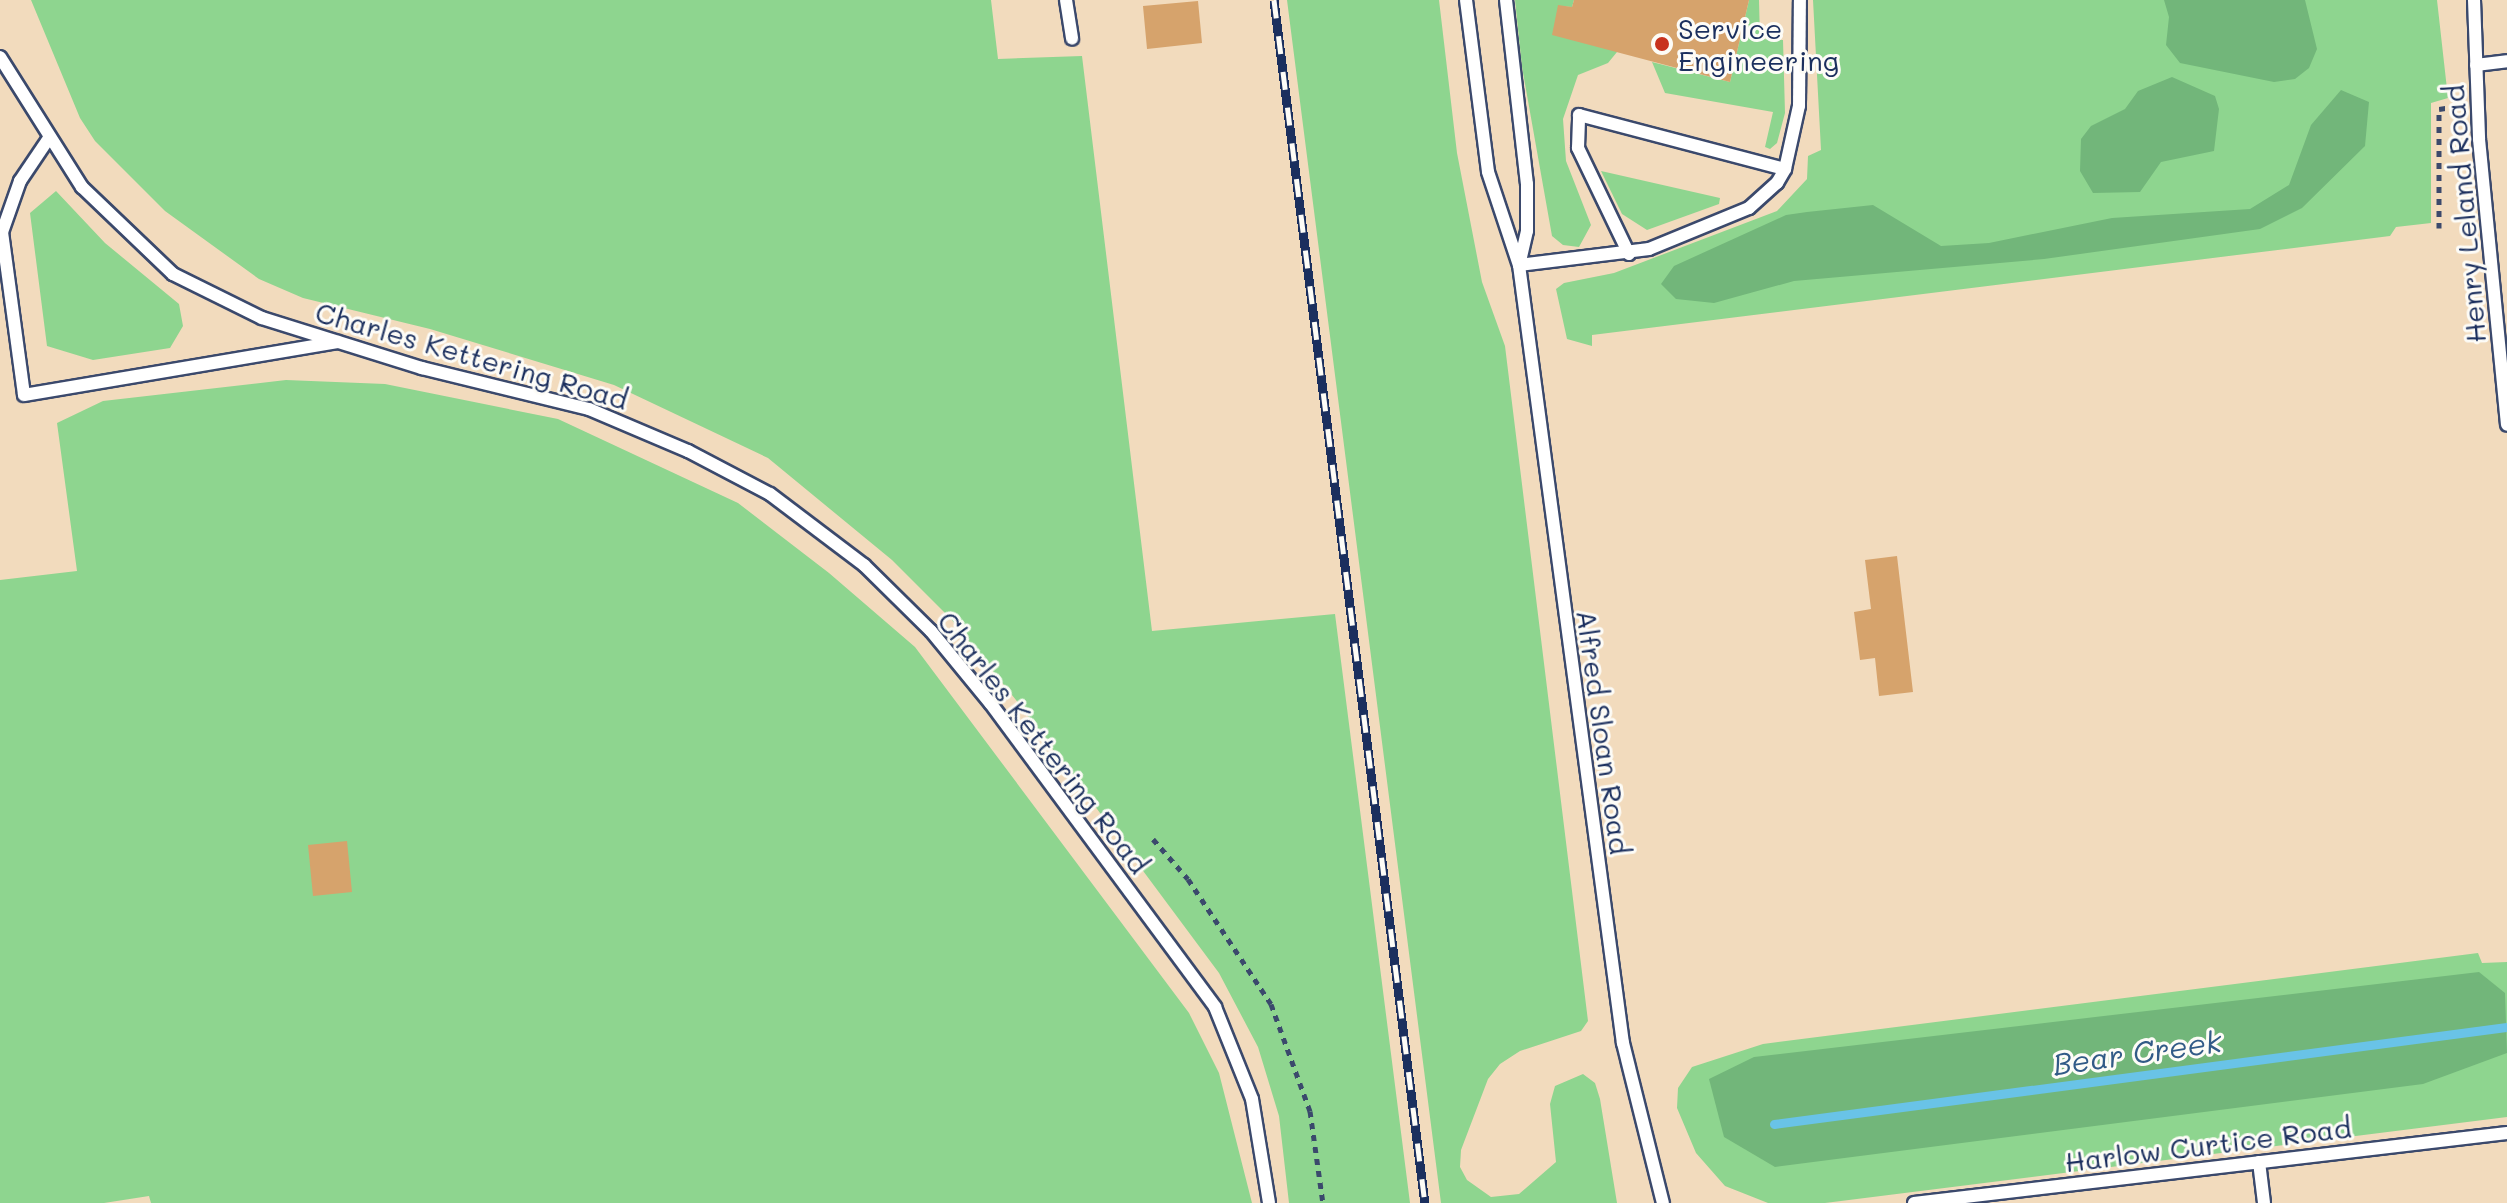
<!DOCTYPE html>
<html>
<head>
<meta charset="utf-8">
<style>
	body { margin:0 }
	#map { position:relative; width:2507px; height:1203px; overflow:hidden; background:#f2dbbd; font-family:Mali,sans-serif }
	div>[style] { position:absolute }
	.green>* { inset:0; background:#8ed58f }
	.forest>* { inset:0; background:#72b67a }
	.stream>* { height:9px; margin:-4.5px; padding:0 4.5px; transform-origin:4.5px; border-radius:4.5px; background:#69c3e7 }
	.building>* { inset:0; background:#d6a36c }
	.path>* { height:5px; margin-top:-2.5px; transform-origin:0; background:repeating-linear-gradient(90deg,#3b496c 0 6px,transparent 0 12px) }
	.roads { filter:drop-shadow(2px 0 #3b496c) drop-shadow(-2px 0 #3b496c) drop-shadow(0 2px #3b496c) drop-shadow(0 -2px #3b496c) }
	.lane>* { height:12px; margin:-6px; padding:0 6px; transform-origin:6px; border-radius:6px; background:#fff }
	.rail>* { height:9px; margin-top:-4.5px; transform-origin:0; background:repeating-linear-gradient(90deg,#fdfcf7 0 18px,#1b2f5e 0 36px); box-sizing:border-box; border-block:2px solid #1b2f5e }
	.dots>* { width:22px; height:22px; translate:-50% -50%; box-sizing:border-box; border:4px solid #fdfcf7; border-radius:50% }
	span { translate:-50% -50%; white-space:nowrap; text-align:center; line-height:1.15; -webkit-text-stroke:6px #fdfcf7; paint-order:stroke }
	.poi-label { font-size:28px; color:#1b2f5e }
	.left { translate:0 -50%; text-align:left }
	.street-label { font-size:28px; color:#1b2f5e }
	.water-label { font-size:30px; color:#325b87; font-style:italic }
</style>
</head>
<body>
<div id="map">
	<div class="green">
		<i style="clip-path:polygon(31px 0,991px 0,998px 59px,1082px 56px,1152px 631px,1335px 614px,1410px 1203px,1289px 1203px,1279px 1116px,1258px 1047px,1219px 973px,1016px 700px,951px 619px,892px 560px,768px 458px,614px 385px,430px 329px,303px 298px,259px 279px,165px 211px,95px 141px,80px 118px)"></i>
		<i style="clip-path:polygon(1287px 0,1439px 0,1457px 153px,1482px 282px,1505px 346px,1588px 1021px,1581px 1031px,1520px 1051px,1500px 1064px,1488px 1079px,1461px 1150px,1460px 1167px,1467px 1180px,1491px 1197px,1519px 1194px,1556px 1162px,1550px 1104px,1555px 1086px,1583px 1074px,1595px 1083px,1600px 1099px,1617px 1203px,1441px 1203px)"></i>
		<i style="clip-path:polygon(1515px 0,1574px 0,1572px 7px,1558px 6px,1617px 52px,1608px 63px,1578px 75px,1563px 119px,1566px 161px,1591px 225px,1579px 247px,1563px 245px,1552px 236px,1522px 67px)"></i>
		<i style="clip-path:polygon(1749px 0,1759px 0,1760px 39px,1783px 40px,1785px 113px,1777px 143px,1770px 149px,1765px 147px,1773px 112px,1665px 93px,1652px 62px,1730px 82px)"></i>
		<i style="clip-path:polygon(1813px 0,2437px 0,2448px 98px,2431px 103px,2431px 223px,2396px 227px,2390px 236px,1592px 335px,1592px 346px,1567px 339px,1556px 289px,1564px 283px,1614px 273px,1777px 211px,1807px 179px,1808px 156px,1821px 150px)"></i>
		<i style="clip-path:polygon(1601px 171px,1720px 198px,1719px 204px,1647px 230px,1622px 214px)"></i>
		<i style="clip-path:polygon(56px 191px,105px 243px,179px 304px,183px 326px,170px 348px,93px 360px,47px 346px,30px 213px)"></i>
		<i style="clip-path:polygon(286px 380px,385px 384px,558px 419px,738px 503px,829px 573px,915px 647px,1189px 1013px,1219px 1073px,1252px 1203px,151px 1203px,149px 1196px,104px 1203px,0 1203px,0 580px,77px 571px,57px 423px,103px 401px)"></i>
		<i style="clip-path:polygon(2478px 953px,2482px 963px,2507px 962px,2507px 1117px,1825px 1203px,1768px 1203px,1725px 1186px,1696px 1153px,1677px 1108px,1678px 1088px,1692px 1067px,1763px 1044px)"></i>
	</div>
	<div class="forest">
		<i style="clip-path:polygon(2164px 0,2305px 0,2317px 49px,2309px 68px,2295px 79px,2274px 82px,2180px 63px,2166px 45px,2169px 17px)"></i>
		<i style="clip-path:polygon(2172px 77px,2215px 96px,2219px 109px,2214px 151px,2161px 162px,2140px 192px,2093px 193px,2080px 171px,2081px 139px,2091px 126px,2125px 109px,2138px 91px)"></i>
		<i style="clip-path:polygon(2341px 90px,2369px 102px,2365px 146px,2302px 208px,2260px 229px,2044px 259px,1794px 281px,1714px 303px,1676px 299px,1661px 284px,1674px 266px,1786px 215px,1807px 212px,1873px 205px,1941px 246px,1989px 243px,2112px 218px,2250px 209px,2289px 185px,2311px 125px)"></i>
		<i style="clip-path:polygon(2479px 972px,2505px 993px,2507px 1053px,2423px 1084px,1775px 1167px,1724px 1137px,1709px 1079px,1754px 1057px)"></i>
	</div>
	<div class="stream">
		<i style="left:1774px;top:1124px;width:739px;rotate:-7.54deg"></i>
	</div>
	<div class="building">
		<i style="clip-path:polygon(1574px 0,1749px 0,1730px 82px,1552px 35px,1558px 5px,1572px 7px)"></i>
		<i style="clip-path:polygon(1198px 1px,1202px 43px,1147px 49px,1143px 6px)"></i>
		<i style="clip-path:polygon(1897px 556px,1913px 692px,1879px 696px,1875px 658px,1860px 660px,1854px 612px,1871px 609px,1865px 560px)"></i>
		<i style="clip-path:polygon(347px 841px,352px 892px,313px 896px,308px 845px)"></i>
	</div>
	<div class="path">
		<i style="left:2439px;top:228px;width:119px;rotate:-90deg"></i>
		<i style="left:2439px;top:109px;width:18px;rotate:-9deg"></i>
		<i style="left:1153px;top:839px;width:53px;rotate:48.8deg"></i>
		<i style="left:1188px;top:879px;width:150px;rotate:56.4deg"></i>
		<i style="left:1271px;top:1004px;width:114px;rotate:70deg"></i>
		<i style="left:1310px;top:1111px;width:93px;rotate:82deg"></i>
	</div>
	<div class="roads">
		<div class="lane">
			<i style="left:1066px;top:0;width:39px;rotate:81deg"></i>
			<i style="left:1466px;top:0;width:173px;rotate:82.7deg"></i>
			<i style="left:1488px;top:172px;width:98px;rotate:71.6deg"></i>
			<i style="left:1519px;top:265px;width:785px;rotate:82.39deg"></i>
			<i style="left:1623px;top:1043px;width:165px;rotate:76deg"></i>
			<i style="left:1506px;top:0;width:185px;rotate:83.5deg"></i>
			<i style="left:1527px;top:184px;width:47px;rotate:90deg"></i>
			<i style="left:1527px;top:231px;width:35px;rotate:103deg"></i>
			<i style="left:2474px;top:0;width:139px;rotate:87.9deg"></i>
			<i style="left:2479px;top:139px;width:287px;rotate:84.4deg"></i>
			<i style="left:0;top:57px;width:154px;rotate:57.8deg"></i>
			<i style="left:82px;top:187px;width:126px;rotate:43.7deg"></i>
			<i style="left:173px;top:274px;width:99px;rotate:26.3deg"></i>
			<i style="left:262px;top:318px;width:168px;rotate:17.4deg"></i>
			<i style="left:422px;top:368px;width:172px;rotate:13.8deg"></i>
			<i style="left:589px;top:409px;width:108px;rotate:23deg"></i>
			<i style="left:688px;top:451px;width:93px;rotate:27.7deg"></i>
			<i style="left:770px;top:494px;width:118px;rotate:37.1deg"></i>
			<i style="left:864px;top:565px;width:94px;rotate:44.6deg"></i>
			<i style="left:931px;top:631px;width:94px;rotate:50.6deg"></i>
			<i style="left:991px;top:704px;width:377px;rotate:53.5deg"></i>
			<i style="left:1215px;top:1007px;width:99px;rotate:68.1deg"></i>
			<i style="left:1252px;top:1099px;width:105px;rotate:80.7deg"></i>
			<i style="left:2476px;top:65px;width:31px;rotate:-7deg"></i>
			<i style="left:49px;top:138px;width:52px;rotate:124deg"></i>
			<i style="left:20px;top:181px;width:54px;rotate:109.4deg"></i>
			<i style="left:2px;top:232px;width:164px;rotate:82.3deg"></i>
			<i style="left:24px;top:395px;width:318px;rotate:-9.6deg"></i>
			<i style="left:1629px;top:254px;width:118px;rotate:-115.7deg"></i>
			<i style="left:1578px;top:148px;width:33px;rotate:-88deg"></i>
			<i style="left:1579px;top:115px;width:213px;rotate:14.7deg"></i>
			<i style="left:1519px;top:265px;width:131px;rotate:-7deg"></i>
			<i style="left:1649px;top:249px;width:108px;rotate:-22.3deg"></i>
			<i style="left:1749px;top:208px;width:38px;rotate:-42deg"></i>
			<i style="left:1777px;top:183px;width:16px;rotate:-60deg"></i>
			<i style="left:1785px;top:169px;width:65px;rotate:-77.5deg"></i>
			<i style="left:1799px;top:106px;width:106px;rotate:-89.5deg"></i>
			<i style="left:2259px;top:1162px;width:41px;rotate:83deg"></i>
			<i style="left:1914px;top:1203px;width:597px;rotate:-6.73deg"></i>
		</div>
	</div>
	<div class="rail">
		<i style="left:1274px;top:0;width:1212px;rotate:82.85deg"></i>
	</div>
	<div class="dots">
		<i style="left:1662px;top:44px;background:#c8321e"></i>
	</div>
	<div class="poi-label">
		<span class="left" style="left:1678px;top:44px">Service<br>Engineering</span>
	</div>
	<div class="street-label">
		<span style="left:2464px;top:214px;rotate:-95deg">Henry Leland Road</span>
		<span style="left:472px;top:355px;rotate:16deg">Charles Kettering Road</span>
		<span style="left:1604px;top:732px;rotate:82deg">Alfred Sloan Road</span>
		<span style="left:1044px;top:742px;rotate:52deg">Charles Kettering Road</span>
		<span style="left:2208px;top:1144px;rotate:-7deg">Harlow Curtice Road</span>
	</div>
	<div class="water-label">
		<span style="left:2137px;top:1052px;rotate:-8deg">Bear Creek</span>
	</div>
</div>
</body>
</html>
